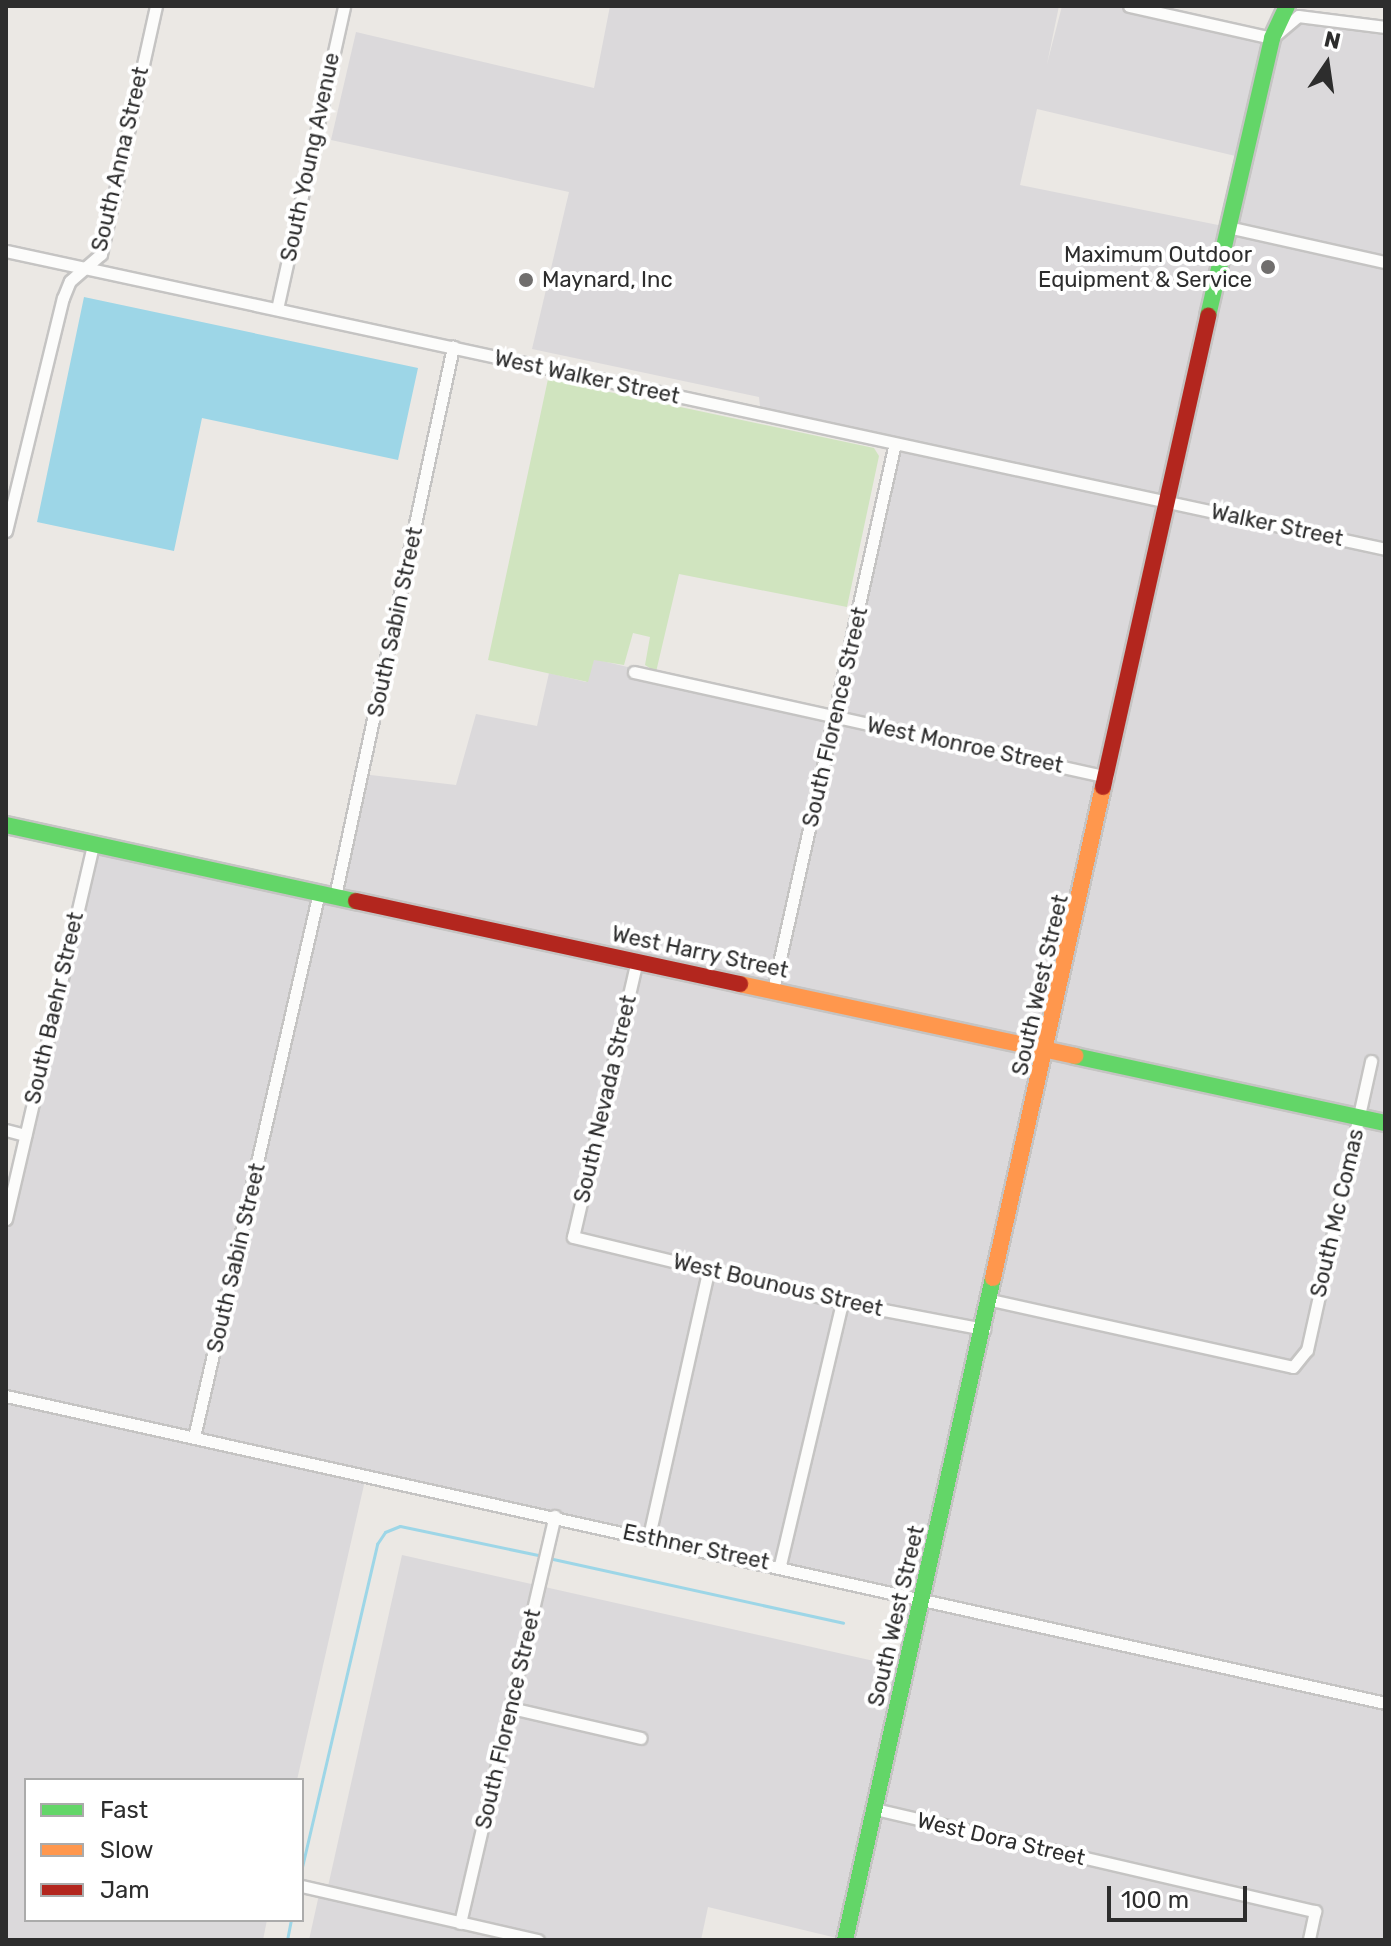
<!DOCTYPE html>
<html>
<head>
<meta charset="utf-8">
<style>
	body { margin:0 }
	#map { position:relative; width:1391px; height:1946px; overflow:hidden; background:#ebe8e4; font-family:Rubik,sans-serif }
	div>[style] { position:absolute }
	.industrial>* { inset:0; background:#dbd9db }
	.green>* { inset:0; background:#d0e4bf }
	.water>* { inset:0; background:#9dd6e7 }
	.stream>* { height:3px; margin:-1.5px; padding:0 1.5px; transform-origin:1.5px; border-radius:1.5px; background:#9dd6e7 }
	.roads { filter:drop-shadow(2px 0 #c5c4c3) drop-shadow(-2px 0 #c5c4c3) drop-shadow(0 2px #c5c4c3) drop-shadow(0 -2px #c5c4c3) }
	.street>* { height:11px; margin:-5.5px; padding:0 5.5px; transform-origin:5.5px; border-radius:5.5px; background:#fcfcfb }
	.fast>* { height:16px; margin:-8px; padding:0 8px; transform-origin:8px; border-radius:8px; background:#63d668 }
	.slow>* { height:16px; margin:-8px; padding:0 8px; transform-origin:8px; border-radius:8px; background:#ff974d }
	.jam>* { height:16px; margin:-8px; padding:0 8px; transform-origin:8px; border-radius:8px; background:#b3261e }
	.dots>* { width:22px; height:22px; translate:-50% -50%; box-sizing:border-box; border:4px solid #fff; border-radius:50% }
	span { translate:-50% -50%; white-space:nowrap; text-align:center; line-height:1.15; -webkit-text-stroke:8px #fff; paint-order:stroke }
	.street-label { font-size:22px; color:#2d2d2d }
	.poi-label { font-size:22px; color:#2d2d2d }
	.right { translate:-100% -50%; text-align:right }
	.left { translate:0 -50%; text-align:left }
	.frame { position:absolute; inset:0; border:8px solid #2d2d2d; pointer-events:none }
	.legend { position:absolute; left:24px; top:1778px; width:280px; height:144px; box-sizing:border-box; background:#fff; border:2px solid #ababab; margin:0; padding:10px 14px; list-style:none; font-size:24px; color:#2d2d2d }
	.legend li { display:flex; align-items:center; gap:16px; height:40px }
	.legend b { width:40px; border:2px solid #ababab }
	.north { position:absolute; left:1287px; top:24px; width:80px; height:80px; -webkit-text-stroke:6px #fff; paint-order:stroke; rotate:13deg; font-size:22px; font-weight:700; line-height:32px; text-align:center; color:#2d2d2d }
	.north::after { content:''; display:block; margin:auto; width:28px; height:36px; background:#2d2d2d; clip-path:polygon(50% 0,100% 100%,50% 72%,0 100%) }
	.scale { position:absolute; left:1107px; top:1886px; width:140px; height:36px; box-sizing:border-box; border:4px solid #2d2d2d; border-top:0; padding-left:10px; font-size:24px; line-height:28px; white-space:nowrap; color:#2d2d2d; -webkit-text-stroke:6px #fff; paint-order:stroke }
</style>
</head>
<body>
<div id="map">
	<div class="industrial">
		<i style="clip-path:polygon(evenodd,610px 6px,1059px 6px,1047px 64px,1062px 6px,1129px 6px,1272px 38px,1294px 18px,1385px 26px,1385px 1940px,845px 1940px,708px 1907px,701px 1940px,309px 1940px,320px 1890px,327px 1891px,402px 1555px,905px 1668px,922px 1598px,366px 1476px,297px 1780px,26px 1780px,26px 1920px,267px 1920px,263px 1940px,6px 1940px,6px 1223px,93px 844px,334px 896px,362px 774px,456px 785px,476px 714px,537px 726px,549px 673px,586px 682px,594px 659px,834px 716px,895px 443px,761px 415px,759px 397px,532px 349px,569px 192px,331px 140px,356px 32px,594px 88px,610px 6px,1037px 109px,1244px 158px,1228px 227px,1020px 185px,1037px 109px)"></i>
	</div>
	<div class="green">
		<i style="clip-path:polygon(548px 379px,874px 448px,879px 456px,847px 607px,679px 574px,656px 672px,645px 665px,650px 637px,633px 633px,624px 665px,594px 660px,588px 682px,488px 660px)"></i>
	</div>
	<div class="water">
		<i style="clip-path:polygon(84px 297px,418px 368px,398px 460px,202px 418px,174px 551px,37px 522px)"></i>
	</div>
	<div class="stream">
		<i style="left:553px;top:1559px;width:297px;rotate:12.4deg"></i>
		<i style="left:302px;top:1867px;width:332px;rotate:-76.9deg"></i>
		<i style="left:377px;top:1544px;width:14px;rotate:-56deg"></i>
		<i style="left:385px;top:1532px;width:16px;rotate:-22deg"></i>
		<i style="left:400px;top:1526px;width:141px;rotate:11.9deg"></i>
		<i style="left:287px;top:1940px;width:20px;rotate:-79deg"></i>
	</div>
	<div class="roads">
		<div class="street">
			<i style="left:1129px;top:6px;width:147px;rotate:12.6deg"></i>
			<i style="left:1272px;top:38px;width:34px;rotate:-40deg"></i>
			<i style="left:1298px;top:16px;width:88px;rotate:7.2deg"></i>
			<i style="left:1228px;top:227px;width:161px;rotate:12.6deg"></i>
			<i style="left:6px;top:251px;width:1411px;rotate:12.19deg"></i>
			<i style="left:277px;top:309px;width:310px;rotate:-77.5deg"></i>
			<i style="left:6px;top:531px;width:240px;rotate:-76.3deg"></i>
			<i style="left:63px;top:298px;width:18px;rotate:-68deg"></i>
			<i style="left:70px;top:281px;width:41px;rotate:-41.1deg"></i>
			<i style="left:101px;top:254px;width:254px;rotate:-77.5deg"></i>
			<i style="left:634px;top:672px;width:485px;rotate:12.5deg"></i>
			<i style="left:335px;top:896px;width:562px;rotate:-77.87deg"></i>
			<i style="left:637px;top:960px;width:284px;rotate:103deg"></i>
			<i style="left:573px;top:1237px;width:277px;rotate:13.6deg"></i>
			<i style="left:842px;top:1302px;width:145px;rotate:10.8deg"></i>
			<i style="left:773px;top:990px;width:560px;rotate:-77.43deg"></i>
			<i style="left:6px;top:1130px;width:20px;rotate:15deg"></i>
			<i style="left:6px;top:1219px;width:385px;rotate:-76.9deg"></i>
			<i style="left:991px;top:1300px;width:309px;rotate:12.5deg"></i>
			<i style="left:1293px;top:1367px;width:22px;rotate:-51deg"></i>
			<i style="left:1307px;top:1350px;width:296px;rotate:-77.5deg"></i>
			<i style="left:6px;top:1396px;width:1413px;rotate:12.55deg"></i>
			<i style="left:194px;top:1437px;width:559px;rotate:-77.08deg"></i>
			<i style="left:649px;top:1536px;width:271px;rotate:-77.4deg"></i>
			<i style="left:780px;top:1565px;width:270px;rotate:-76.7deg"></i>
			<i style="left:511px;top:1708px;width:133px;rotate:13deg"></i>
			<i style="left:875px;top:1809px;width:452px;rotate:13.1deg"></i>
			<i style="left:1315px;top:1911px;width:30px;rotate:102deg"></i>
			<i style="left:302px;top:1886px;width:242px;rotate:12.9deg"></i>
			<i style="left:460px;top:1923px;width:418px;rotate:-76.9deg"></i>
		</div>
		<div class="fast">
			<i style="left:1208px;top:316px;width:285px;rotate:-77deg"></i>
			<i style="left:1272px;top:38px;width:35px;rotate:-65deg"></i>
			<i style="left:6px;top:825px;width:358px;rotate:12.3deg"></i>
			<i style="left:1075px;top:1056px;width:317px;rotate:12.2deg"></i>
			<i style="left:845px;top:1940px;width:678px;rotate:-77.4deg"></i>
		</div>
		<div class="slow">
			<i style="left:740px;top:984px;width:343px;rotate:12.1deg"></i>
			<i style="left:993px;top:1278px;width:503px;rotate:-77.37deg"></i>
		</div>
		<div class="jam">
			<i style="left:1103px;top:787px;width:483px;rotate:-77.4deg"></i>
			<i style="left:356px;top:901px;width:393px;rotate:12.2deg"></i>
		</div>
	</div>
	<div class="dots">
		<i style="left:1268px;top:267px;background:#706e6d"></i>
		<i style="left:526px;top:280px;background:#706e6d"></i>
	</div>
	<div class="street-label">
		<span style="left:310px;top:157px;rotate:-78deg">South Young Avenue</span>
		<span style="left:120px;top:159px;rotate:-77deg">South Anna Street</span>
		<span style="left:587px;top:377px;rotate:12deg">West Walker Street</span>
		<span style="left:1277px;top:525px;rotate:12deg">Walker Street</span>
		<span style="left:395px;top:622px;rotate:-78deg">South Sabin Street</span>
		<span style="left:835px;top:717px;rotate:-77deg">South Florence Street</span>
		<span style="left:965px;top:745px;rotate:12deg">West Monroe Street</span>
		<span style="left:700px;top:952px;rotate:12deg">West Harry Street</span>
		<span style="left:1040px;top:985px;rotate:-77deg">South West Street</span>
		<span style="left:54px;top:1008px;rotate:-77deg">South Baehr Street</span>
		<span style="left:605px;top:1099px;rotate:-77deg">South Nevada Street</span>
		<span style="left:1337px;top:1213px;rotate:-77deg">South Mc Comas</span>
		<span style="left:236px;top:1258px;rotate:-77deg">South Sabin Street</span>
		<span style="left:778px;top:1285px;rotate:13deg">West Bounous Street</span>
		<span style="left:696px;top:1547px;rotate:12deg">Esthner Street</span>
		<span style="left:896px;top:1616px;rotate:-77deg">South West Street</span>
		<span style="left:508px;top:1719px;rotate:-77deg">South Florence Street</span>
		<span style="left:1001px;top:1839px;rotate:13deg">West Dora Street</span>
	</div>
	<div class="poi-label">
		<span class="right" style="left:1252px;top:267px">Maximum Outdoor<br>Equipment &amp; Service</span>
		<span class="left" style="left:542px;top:280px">Maynard, Inc</span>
	</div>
	<div class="frame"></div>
	<ul class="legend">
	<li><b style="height:10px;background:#63d668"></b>Fast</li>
	<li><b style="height:10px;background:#ff974d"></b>Slow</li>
	<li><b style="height:10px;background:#b3261e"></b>Jam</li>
	</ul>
	<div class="north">N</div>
	<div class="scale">100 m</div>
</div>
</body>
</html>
